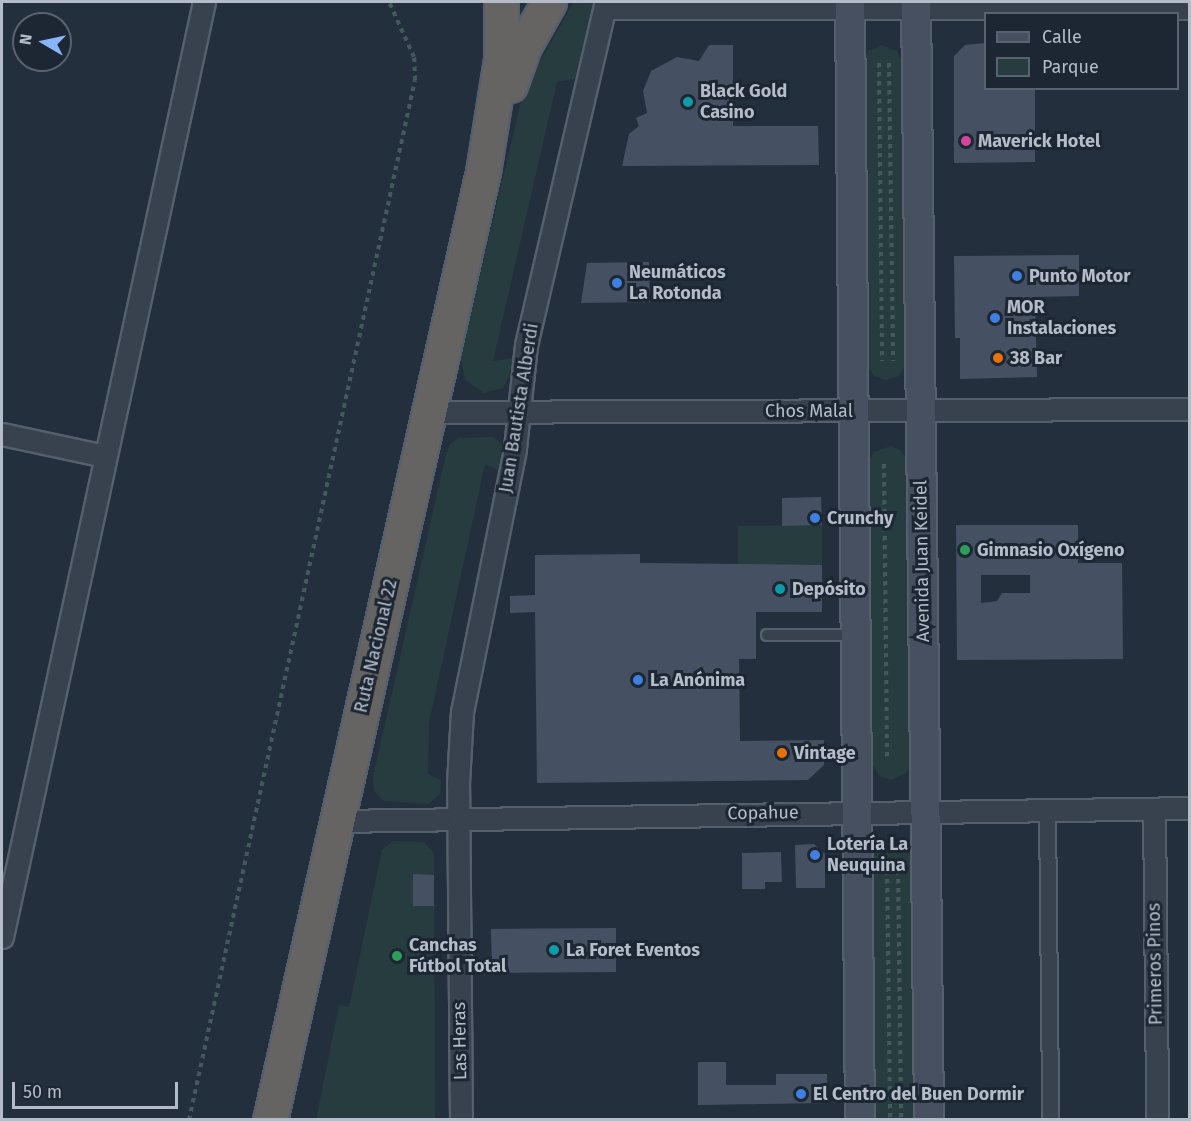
<!DOCTYPE html>
<html>
<head>
<meta charset="utf-8">
<style>
	body { margin:0 }
	#map { position:relative; width:1191px; height:1121px; overflow:hidden; background:#242f3e; font-family:"Fira Sans",sans-serif }
	div>[style] { position:absolute }
	.green>* { inset:0; background:#263c3f }
	.building>* { inset:0; background:#455162 }
	.path>* { height:4px; margin-top:-2px; transform-origin:0; background:repeating-linear-gradient(90deg,#44595c 0 4.5px,transparent 0 9px) }
	.roads { filter:drop-shadow(2px 0 #565f6c) drop-shadow(-2px 0 #565f6c) drop-shadow(0 2px #565f6c) drop-shadow(0 -2px #565f6c) }
	.service>* { height:10px; margin:-5px; padding:0 5px; transform-origin:5px; border-radius:5px; background:#38414e }
	.pedestrian>* { height:15px; margin:-7.5px; padding:0 7.5px; transform-origin:7.5px; border-radius:7.5px; background:#38414e }
	.minor>* { height:21px; margin:-10.5px; padding:0 10.5px; transform-origin:10.5px; border-radius:10.5px; background:#38414e }
	.secondary>* { height:28px; margin:-14px; padding:0 14px; transform-origin:14px; border-radius:14px; background:#465061 }
	.trunk>* { height:33px; margin:-16.5px; padding:0 16.5px; transform-origin:16.5px; border-radius:16.5px; background:#656462 }
	.dots>* { width:16px; height:16px; translate:-50% -50%; box-sizing:border-box; border:3px solid #1d2633; border-radius:50% }
	span { translate:-50% -50%; white-space:nowrap; text-align:center; line-height:1.15; -webkit-text-stroke:6px #1d2633; paint-order:stroke }
	.poi-label { font-size:18px; color:#b4bcc9; font-weight:700 }
	.left { translate:0 -50%; text-align:left }
	.street-label { font-size:18px; color:#b4bcc9 }
	.frame { position:absolute; inset:0; border:3px solid #b4bcc9; pointer-events:none }
	.legend { position:absolute; left:984px; top:12px; width:195px; height:78px; box-sizing:border-box; background:#1d2633; border:2px solid #59626f; margin:0; padding:8px 10px; list-style:none; font-size:18px; color:#b4bcc9 }
	.legend li { display:flex; align-items:center; gap:12px; height:30px }
	.legend b { width:30px; border:2px solid #59626f }
	.north { position:absolute; left:12px; top:12px; width:60px; height:60px; box-sizing:border-box; background:#1d2633; border:2px solid #59626f; border-radius:50%; rotate:279deg; font-size:16px; font-weight:700; line-height:24px; text-align:center; color:#b4bcc9 }
	.north::after { content:''; display:block; margin:auto; width:21px; height:27px; background:#8ab4f8; clip-path:polygon(50% 0,100% 100%,50% 72%,0 100%) }
	.scale { position:absolute; left:12px; top:1082px; width:166px; height:27px; box-sizing:border-box; border:3px solid #b4bcc9; border-top:0; padding-left:8px; font-size:18px; line-height:21px; white-space:nowrap; color:#b4bcc9; -webkit-text-stroke:4px #1d2633; paint-order:stroke }
</style>
</head>
<body>
<div id="map">
	<div class="green">
		<i style="clip-path:polygon(574px 2px,594px 2px,575px 79px,557px 82px,493px 361px,513px 358px,510px 374px,503px 388px,484px 393px,465px 380px,461px 357px,520px 105px,532px 75px)"></i>
		<i style="clip-path:polygon(881px 45px,897px 51px,903px 62px,906px 365px,899px 376px,886px 380px,874px 376px,867px 365px,864px 59px,868px 51px)"></i>
		<i style="clip-path:polygon(493px 437px,502px 444px,498px 470px,485px 464px,429px 723px,428px 774px,441px 780px,440px 794px,429px 804px,384px 801px,374px 791px,373px 777px,446px 454px,450px 444px,458px 438px)"></i>
		<i style="clip-path:polygon(891px 446px,899px 449px,908px 459px,912px 760px,907px 772px,891px 780px,879px 776px,871px 761px,868px 464px,874px 452px)"></i>
		<i style="clip-path:polygon(822px 525px,822px 565px,738px 566px,738px 526px)"></i>
		<i style="clip-path:polygon(393px 841px,424px 842px,434px 853px,435px 1119px,316px 1120px,339px 1005px,349px 1007px,382px 850px)"></i>
		<i style="clip-path:polygon(895px 843px,907px 849px,913px 861px,916px 1119px,875px 1120px,872px 861px,878px 849px)"></i>
	</div>
	<div class="building">
		<i style="clip-path:polygon(986px 43px,986px 88px,1035px 88px,1035px 162px,954px 163px,954px 56px,965px 45px)"></i>
		<i style="clip-path:polygon(709px 45px,733px 45px,733px 126px,818px 126px,819px 165px,622px 166px,629px 134px,639px 126px,636px 118px,647px 113px,643px 91px,651px 71px,677px 57px,699px 61px)"></i>
		<i style="clip-path:polygon(1079px 255px,1079px 296px,1035px 297px,1037px 377px,960px 379px,960px 338px,955px 338px,954px 256px)"></i>
		<i style="clip-path:polygon(649px 262px,650px 302px,581px 303px,587px 263px)"></i>
		<i style="clip-path:polygon(821px 497px,822px 525px,782px 526px,782px 498px)"></i>
		<i style="clip-path:polygon(evenodd,956px 525px,1078px 525px,1078px 563px,1122px 563px,1123px 659px,957px 660px,956px 525px,981px 575px,1030px 575px,1030px 593px,1002px 593px,997px 601px,981px 603px,981px 575px)"></i>
		<i style="clip-path:polygon(640px 554px,640px 563px,822px 565px,822px 612px,756px 612px,756px 659px,739px 659px,740px 741px,824px 740px,824px 765px,808px 780px,537px 783px,535px 612px,510px 613px,510px 596px,535px 595px,535px 555px)"></i>
		<i style="clip-path:polygon(814px 844px,825px 854px,825px 888px,796px 888px,795px 845px)"></i>
		<i style="clip-path:polygon(781px 852px,782px 882px,765px 882px,765px 889px,742px 889px,742px 853px)"></i>
		<i style="clip-path:polygon(413px 874px,434px 875px,434px 906px,413px 906px)"></i>
		<i style="clip-path:polygon(616px 928px,616px 972px,492px 973px,491px 929px)"></i>
		<i style="clip-path:polygon(698px 1062px,726px 1062px,726px 1085px,776px 1085px,776px 1074px,827px 1074px,827px 1103px,698px 1105px)"></i>
	</div>
	<div class="path">
		<i style="left:879px;top:63px;width:298px;rotate:89.4deg"></i>
		<i style="left:889px;top:63px;width:298px;rotate:89.2deg"></i>
		<i style="left:884px;top:464px;width:296px;rotate:89.4deg"></i>
		<i style="left:887px;top:861px;width:259px;rotate:89.3deg"></i>
		<i style="left:898px;top:861px;width:259px;rotate:89.3deg"></i>
		<i style="left:189px;top:1120px;width:1064px;rotate:-77.74deg"></i>
		<i style="left:415px;top:80px;width:23px;rotate:-92deg"></i>
		<i style="left:414px;top:57px;width:60px;rotate:-114.4deg"></i>
	</div>
	<div class="roads">
		<div class="service">
			<i style="left:767px;top:635px;width:87px"></i>
		</div>
		<div class="pedestrian">
			<i style="left:1047px;top:809px;width:311px;rotate:89.4deg"></i>
		</div>
		<div class="minor">
			<i style="left:605px;top:8px;width:585px"></i>
			<i style="left:429px;top:412px;width:761px;rotate:-0.23deg"></i>
			<i style="left:2px;top:434px;width:105px;rotate:12.1deg"></i>
			<i style="left:1154px;top:809px;width:311px;rotate:89.4deg"></i>
			<i style="left:337px;top:821px;width:853px;rotate:-0.87deg"></i>
			<i style="left:2px;top:937px;width:957px;rotate:-77.81deg"></i>
			<i style="left:461px;top:1120px;width:337px;rotate:-90.5deg"></i>
			<i style="left:458px;top:783px;width:71px;rotate:-86.8deg"></i>
			<i style="left:462px;top:712px;width:269px;rotate:-78.6deg"></i>
			<i style="left:515px;top:448px;width:104px;rotate:-83.9deg"></i>
			<i style="left:526px;top:345px;width:352px;rotate:-76.9deg"></i>
		</div>
		<div class="secondary">
			<i style="left:850px;top:2px;width:1118px;rotate:89.49deg"></i>
			<i style="left:916px;top:2px;width:1118px;rotate:89.33deg"></i>
		</div>
		<div class="trunk">
			<i style="left:510px;top:85px;width:41px;rotate:-70.3deg"></i>
			<i style="left:524px;top:46px;width:51px;rotate:-60.4deg"></i>
			<i style="left:270px;top:1120px;width:972px;rotate:-77.34deg"></i>
			<i style="left:483px;top:172px;width:114px;rotate:-80.9deg"></i>
			<i style="left:501px;top:59px;width:57px;rotate:-90deg"></i>
		</div>
	</div>
	<div class="dots">
		<i style="left:688px;top:102px;background:#0f9aa8"></i>
		<i style="left:966px;top:141px;background:#d1479c"></i>
		<i style="left:1017px;top:276px;background:#3f7fe0"></i>
		<i style="left:617px;top:283px;background:#3f7fe0"></i>
		<i style="left:995px;top:318px;background:#3f7fe0"></i>
		<i style="left:998px;top:358px;background:#e8710a"></i>
		<i style="left:815px;top:518px;background:#3f7fe0"></i>
		<i style="left:965px;top:550px;background:#2e9e5b"></i>
		<i style="left:780px;top:589px;background:#0f9aa8"></i>
		<i style="left:638px;top:680px;background:#3f7fe0"></i>
		<i style="left:782px;top:753px;background:#e8710a"></i>
		<i style="left:815px;top:855px;background:#3f7fe0"></i>
		<i style="left:554px;top:950px;background:#0f9aa8"></i>
		<i style="left:397px;top:956px;background:#2e9e5b"></i>
		<i style="left:801px;top:1094px;background:#3f7fe0"></i>
	</div>
	<div class="poi-label">
		<span class="left" style="left:700px;top:102px">Black Gold<br>Casino</span>
		<span class="left" style="left:978px;top:141px">Maverick Hotel</span>
		<span class="left" style="left:629px;top:283px">Neumáticos<br>La Rotonda</span>
		<span class="left" style="left:1029px;top:276px">Punto Motor</span>
		<span class="left" style="left:1007px;top:318px">MOR<br>Instalaciones</span>
		<span class="left" style="left:1010px;top:358px">38 Bar</span>
		<span class="left" style="left:827px;top:518px">Crunchy</span>
		<span class="left" style="left:977px;top:550px">Gimnasio Oxígeno</span>
		<span class="left" style="left:792px;top:589px">Depósito</span>
		<span class="left" style="left:650px;top:680px">La Anónima</span>
		<span class="left" style="left:794px;top:753px">Vintage</span>
		<span class="left" style="left:827px;top:855px">Lotería La<br>Neuquina</span>
		<span class="left" style="left:409px;top:956px">Canchas<br>Fútbol Total</span>
		<span class="left" style="left:566px;top:950px">La Foret Eventos</span>
		<span class="left" style="left:813px;top:1094px">El Centro del Buen Dormir</span>
	</div>
	<div class="street-label">
		<span style="left:519px;top:408px;rotate:-81deg">Juan Bautista Alberdi</span>
		<span style="left:809px;top:411px">Chos Malal</span>
		<span style="left:922px;top:561px;rotate:-91deg">Avenida Juan Keidel</span>
		<span style="left:376px;top:646px;rotate:-77deg">Ruta Nacional 22</span>
		<span style="left:763px;top:813px;rotate:-1deg">Copahue</span>
		<span style="left:1155px;top:964px;rotate:-91deg">Primeros Pinos</span>
		<span style="left:460px;top:1041px;rotate:-91deg">Las Heras</span>
	</div>
	<div class="frame"></div>
	<ul class="legend">
	<li><b style="height:8px;background:#465061"></b>Calle</li>
	<li><b style="height:16px;background:#263c3f"></b>Parque</li>
	</ul>
	<div class="north">N</div>
	<div class="scale">50 m</div>
</div>
</body>
</html>
